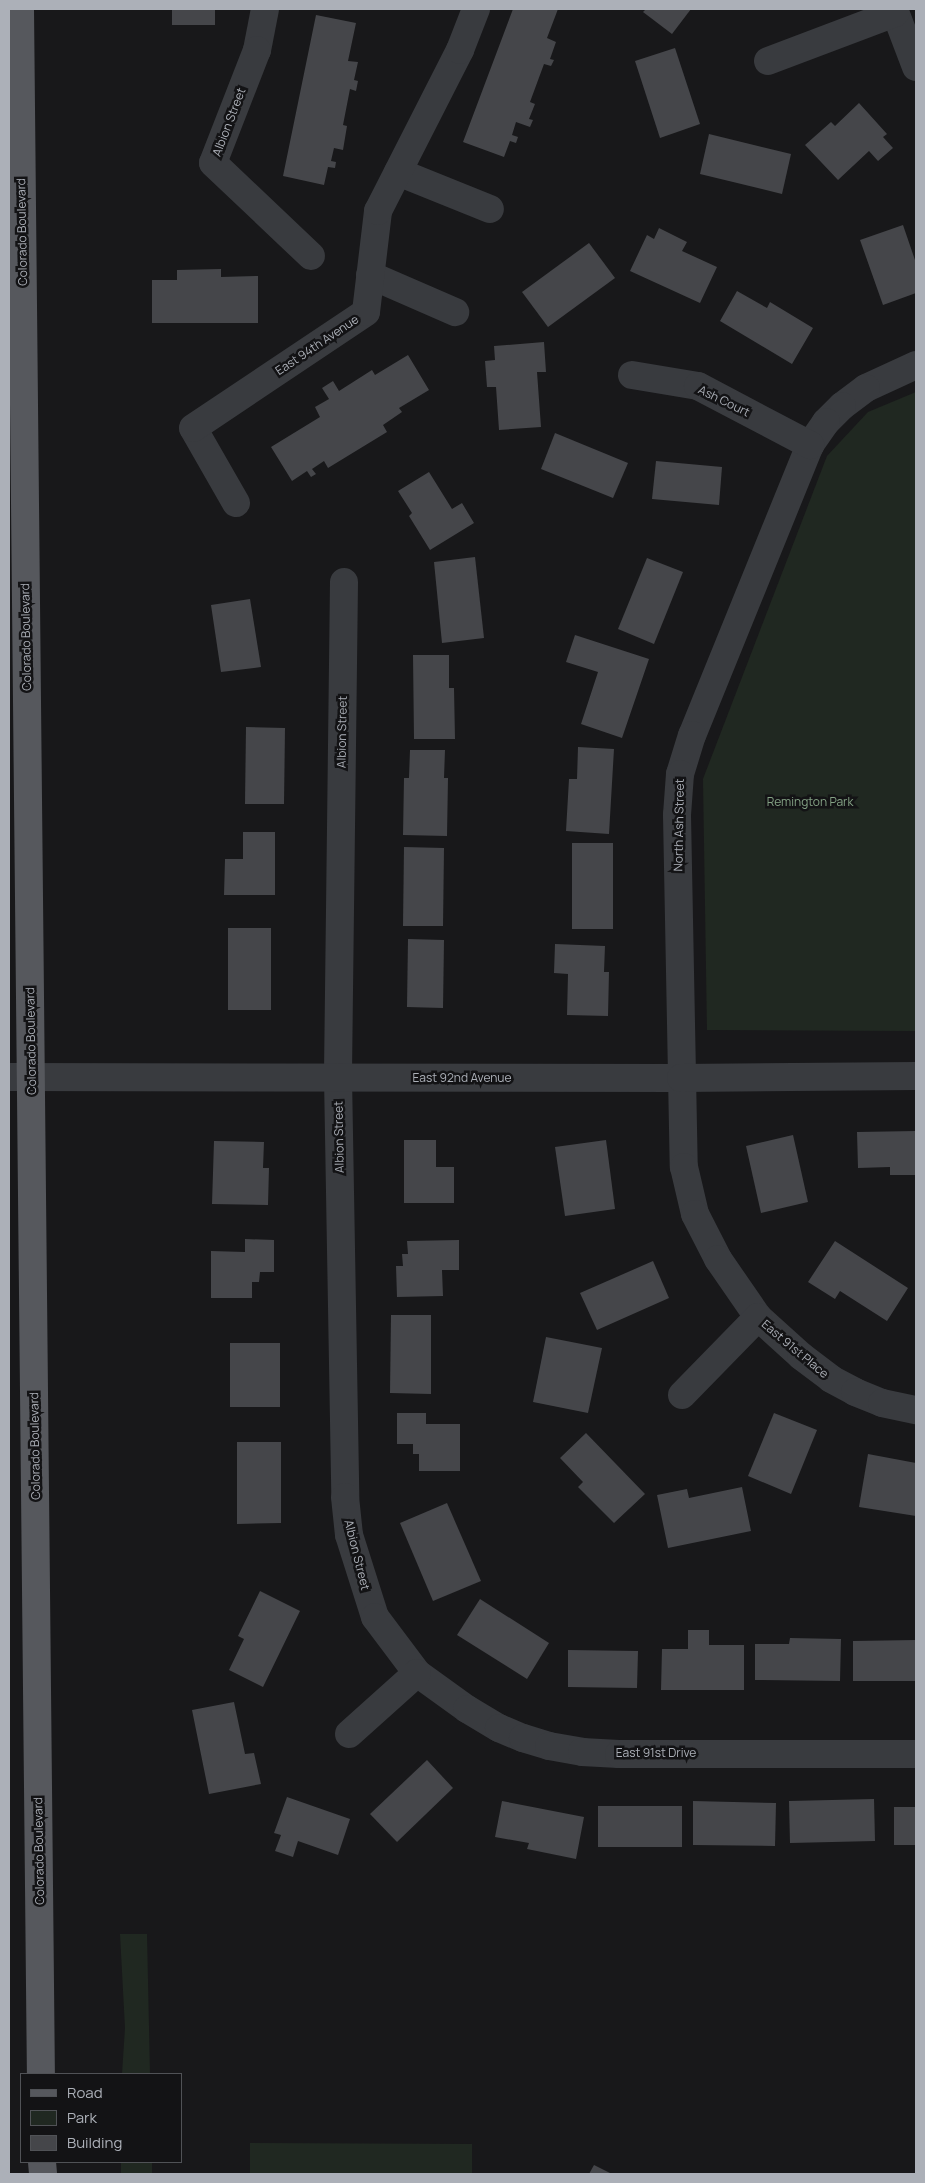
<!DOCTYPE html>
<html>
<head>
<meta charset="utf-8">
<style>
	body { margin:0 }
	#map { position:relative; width:925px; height:2183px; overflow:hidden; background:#18181a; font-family:Manrope,sans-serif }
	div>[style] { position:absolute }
	.green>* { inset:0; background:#202821 }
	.building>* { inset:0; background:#45464a }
	.minor>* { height:28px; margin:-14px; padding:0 14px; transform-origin:14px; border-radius:14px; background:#393b3f }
	.major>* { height:28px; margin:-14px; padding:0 14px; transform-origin:14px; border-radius:14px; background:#56585d }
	span { translate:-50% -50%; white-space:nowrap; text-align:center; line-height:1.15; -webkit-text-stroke:5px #131315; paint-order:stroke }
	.street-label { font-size:12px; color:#acb0b8 }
	.park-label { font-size:12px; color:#84a285 }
	.frame { position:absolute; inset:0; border:10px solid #acb0b8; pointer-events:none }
	.legend { position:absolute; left:20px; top:2073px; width:162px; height:90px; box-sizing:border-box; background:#131315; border:1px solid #505256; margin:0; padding:6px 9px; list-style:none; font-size:15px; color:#acb0b8 }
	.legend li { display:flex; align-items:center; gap:10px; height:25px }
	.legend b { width:25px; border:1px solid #505256 }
</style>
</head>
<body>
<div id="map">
	<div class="green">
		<i style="clip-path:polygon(916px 392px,916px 1031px,707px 1030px,703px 779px,827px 456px,868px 412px)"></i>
		<i style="clip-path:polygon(120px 1934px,147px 1934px,150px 2074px,122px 2074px,125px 2028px)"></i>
		<i style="clip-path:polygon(250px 2143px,472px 2144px,472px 2174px,250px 2174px)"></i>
		<i style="clip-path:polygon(121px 2162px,152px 2162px,152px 2174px,121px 2174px)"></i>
	</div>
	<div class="building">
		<i style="clip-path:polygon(172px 9px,215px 9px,215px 25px,172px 25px)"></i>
		<i style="clip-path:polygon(513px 9px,558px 9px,547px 38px,556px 42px,550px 59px,554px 60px,551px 66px,544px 64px,530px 102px,535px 104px,529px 119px,533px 120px,530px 127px,516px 122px,512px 135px,518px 137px,516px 143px,510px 141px,504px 157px,463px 142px)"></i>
		<i style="clip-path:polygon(646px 9px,691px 9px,672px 34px,643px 12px)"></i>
		<i style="clip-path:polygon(316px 15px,356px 23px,348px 61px,358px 62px,354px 80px,358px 81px,356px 91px,350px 89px,343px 125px,347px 126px,343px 150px,334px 148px,331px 161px,336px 162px,335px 168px,328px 167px,324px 185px,283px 176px)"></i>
		<i style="clip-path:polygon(675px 48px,700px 124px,660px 138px,635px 61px)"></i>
		<i style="clip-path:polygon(859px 103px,887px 134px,883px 137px,893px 148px,878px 161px,869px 151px,838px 180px,805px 145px,831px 122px,835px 126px)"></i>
		<i style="clip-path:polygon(709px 134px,791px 154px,782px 194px,700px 174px)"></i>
		<i style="clip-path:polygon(903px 225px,916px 263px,916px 293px,883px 305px,860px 240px)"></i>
		<i style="clip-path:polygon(659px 228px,687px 242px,682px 251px,717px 267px,700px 303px,630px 271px,647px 235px,654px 239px)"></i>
		<i style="clip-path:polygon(589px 243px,615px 278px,548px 327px,522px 292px)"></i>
		<i style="clip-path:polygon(221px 269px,221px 277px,258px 276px,258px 323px,152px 323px,152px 280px,177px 280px,177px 270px)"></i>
		<i style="clip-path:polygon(737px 291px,767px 308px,770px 302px,813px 328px,792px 364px,720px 321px)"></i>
		<i style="clip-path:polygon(544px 342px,546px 372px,537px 372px,541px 427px,499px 430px,496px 387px,487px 387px,485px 361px,495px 360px,494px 346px)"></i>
		<i style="clip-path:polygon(408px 355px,429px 390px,399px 408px,402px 412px,383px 425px,387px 432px,328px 468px,324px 461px,312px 469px,316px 474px,311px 477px,307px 471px,292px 481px,271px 447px,320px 417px,315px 407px,329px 399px,322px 388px,333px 381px,339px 391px,372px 370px,375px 375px)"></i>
		<i style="clip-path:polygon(555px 433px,628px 463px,613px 498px,541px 469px)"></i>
		<i style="clip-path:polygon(656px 461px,722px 467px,719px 505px,652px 499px)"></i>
		<i style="clip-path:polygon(429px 472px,452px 509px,462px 503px,474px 523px,430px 550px,409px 516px,412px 513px,398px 491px)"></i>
		<i style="clip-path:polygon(475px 557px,484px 638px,442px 643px,434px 562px)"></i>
		<i style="clip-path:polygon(647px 558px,683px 572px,654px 644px,618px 629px)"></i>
		<i style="clip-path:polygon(250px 599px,261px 667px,221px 672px,211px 605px)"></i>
		<i style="clip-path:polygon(575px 635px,649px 659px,622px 738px,581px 724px,598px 672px,566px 662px)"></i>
		<i style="clip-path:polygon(413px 655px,449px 655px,449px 688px,454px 688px,455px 739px,414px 739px)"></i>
		<i style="clip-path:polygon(246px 727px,285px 728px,284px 804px,245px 804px)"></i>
		<i style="clip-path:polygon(578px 747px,614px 749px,609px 834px,566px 831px,569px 779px,577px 779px)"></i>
		<i style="clip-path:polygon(410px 750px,445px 750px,444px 778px,448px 778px,447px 836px,403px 835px,404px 778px,409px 778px)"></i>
		<i style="clip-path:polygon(243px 832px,275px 832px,275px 895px,224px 895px,225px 859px,243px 859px)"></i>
		<i style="clip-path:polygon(572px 843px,613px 843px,613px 929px,572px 929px)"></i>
		<i style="clip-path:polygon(404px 847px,444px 848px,443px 926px,403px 926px)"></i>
		<i style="clip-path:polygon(228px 928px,271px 928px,271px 1010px,228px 1010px)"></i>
		<i style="clip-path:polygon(408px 939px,444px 940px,443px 1008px,407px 1007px)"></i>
		<i style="clip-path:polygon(555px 944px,605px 946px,604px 972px,609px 972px,608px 1016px,567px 1015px,568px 974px,554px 973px)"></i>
		<i style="clip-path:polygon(916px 1131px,916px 1175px,890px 1175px,890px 1167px,858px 1168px,857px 1132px)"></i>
		<i style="clip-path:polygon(793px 1135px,808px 1202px,761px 1213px,746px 1146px)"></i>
		<i style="clip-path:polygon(404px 1140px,436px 1140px,436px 1167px,454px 1167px,454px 1203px,404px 1203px)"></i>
		<i style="clip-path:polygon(606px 1140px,615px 1209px,565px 1216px,555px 1147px)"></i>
		<i style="clip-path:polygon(214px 1141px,264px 1142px,263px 1168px,269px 1168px,268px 1205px,212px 1204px)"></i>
		<i style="clip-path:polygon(245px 1239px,274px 1240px,274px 1272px,260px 1272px,259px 1282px,252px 1282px,252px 1298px,211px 1298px,211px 1251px,245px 1252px)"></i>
		<i style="clip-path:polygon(459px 1240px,459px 1270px,442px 1270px,443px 1296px,397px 1297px,396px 1266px,403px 1266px,402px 1254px,408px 1254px,407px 1241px)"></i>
		<i style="clip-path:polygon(835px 1241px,908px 1288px,887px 1321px,840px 1291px,835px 1299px,808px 1282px)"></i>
		<i style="clip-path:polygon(653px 1261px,669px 1298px,597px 1330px,580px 1293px)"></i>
		<i style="clip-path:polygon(391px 1315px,431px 1315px,431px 1394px,390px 1393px)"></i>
		<i style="clip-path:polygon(546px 1337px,602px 1348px,588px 1413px,533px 1402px)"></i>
		<i style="clip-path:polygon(230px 1343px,280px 1343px,280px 1407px,230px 1407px)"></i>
		<i style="clip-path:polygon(397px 1413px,426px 1413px,426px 1424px,460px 1424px,460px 1471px,419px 1471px,419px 1454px,413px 1454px,413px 1444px,397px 1444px)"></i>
		<i style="clip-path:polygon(774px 1413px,817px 1430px,791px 1494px,748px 1476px)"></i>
		<i style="clip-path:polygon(586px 1433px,645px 1494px,614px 1523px,578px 1487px,583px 1482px,560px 1458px)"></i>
		<i style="clip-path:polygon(237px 1442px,281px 1442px,281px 1523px,237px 1524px)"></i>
		<i style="clip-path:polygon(868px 1454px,916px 1463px,916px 1516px,859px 1507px)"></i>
		<i style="clip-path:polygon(742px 1487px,751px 1531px,668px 1548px,657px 1495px,687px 1489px,689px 1498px)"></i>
		<i style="clip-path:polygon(447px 1503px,481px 1581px,433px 1601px,400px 1523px)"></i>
		<i style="clip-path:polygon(260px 1591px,300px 1611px,263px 1687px,229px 1670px,244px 1639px,238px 1636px)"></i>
		<i style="clip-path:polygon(480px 1599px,549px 1643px,527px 1679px,457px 1635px)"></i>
		<i style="clip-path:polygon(688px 1630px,709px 1630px,709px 1645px,744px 1645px,744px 1690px,661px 1690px,662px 1649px,688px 1649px)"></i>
		<i style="clip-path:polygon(790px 1638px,841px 1639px,840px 1681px,755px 1680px,755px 1644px,789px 1644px)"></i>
		<i style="clip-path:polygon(916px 1640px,916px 1681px,853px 1681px,853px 1641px)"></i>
		<i style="clip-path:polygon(568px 1650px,638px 1651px,637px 1688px,568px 1687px)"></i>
		<i style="clip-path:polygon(234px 1702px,245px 1754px,254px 1753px,261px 1784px,209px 1794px,192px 1710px)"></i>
		<i style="clip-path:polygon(427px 1760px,453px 1788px,397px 1842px,370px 1814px)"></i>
		<i style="clip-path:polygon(287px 1797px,350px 1819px,338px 1855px,298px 1841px,293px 1857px,275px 1851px,281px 1835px,274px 1833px)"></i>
		<i style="clip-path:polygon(874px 1799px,875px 1841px,790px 1843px,789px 1801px)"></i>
		<i style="clip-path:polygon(502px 1801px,584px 1817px,576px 1859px,527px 1849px,529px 1843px,495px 1837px)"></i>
		<i style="clip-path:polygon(693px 1801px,776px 1803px,775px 1846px,693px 1845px)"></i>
		<i style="clip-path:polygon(598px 1806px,682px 1806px,682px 1847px,598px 1847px)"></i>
		<i style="clip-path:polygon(894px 1807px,916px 1807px,916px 1845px,894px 1845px)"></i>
		<i style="clip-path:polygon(594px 2165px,612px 2174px,589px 2174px)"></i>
	</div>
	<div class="minor">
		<i style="left:265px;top:9px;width:42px;rotate:101deg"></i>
		<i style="left:257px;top:50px;width:121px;rotate:111.3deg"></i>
		<i style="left:213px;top:163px;width:135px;rotate:43.5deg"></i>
		<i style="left:894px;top:9px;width:62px;rotate:69.2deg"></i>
		<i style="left:768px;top:61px;width:136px;rotate:-20.7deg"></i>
		<i style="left:398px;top:172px;width:99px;rotate:21.9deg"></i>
		<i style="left:370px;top:275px;width:93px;rotate:23.5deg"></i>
		<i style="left:916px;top:365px;width:55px;rotate:155.3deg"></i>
		<i style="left:866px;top:388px;width:30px;rotate:143deg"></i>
		<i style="left:842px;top:406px;width:23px;rotate:135deg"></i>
		<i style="left:826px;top:422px;width:28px;rotate:125deg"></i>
		<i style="left:810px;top:445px;width:313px;rotate:112.1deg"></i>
		<i style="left:692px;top:735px;width:41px;rotate:107.1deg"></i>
		<i style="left:680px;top:774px;width:41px;rotate:94.2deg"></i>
		<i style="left:677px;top:815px;width:352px;rotate:88.9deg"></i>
		<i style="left:684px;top:1167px;width:48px;rotate:76.8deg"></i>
		<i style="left:695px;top:1214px;width:51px;rotate:62.9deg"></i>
		<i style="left:718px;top:1259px;width:70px;rotate:55.4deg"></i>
		<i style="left:758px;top:1317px;width:58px;rotate:42.2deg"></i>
		<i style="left:801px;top:1356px;width:38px;rotate:37deg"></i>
		<i style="left:831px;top:1379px;width:27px;rotate:28deg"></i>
		<i style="left:855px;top:1392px;width:29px;rotate:22deg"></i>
		<i style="left:882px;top:1403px;width:35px;rotate:12deg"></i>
		<i style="left:632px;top:375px;width:67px;rotate:9.5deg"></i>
		<i style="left:698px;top:386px;width:127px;rotate:27.8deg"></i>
		<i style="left:236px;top:503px;width:86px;rotate:-119.8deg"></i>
		<i style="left:193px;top:428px;width:208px;rotate:-33.8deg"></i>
		<i style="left:366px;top:312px;width:102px;rotate:-83.2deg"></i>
		<i style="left:378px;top:211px;width:181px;rotate:-63deg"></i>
		<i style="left:460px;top:50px;width:44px;rotate:-68.7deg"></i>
		<i style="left:344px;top:582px;width:495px;rotate:90.7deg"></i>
		<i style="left:338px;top:1077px;width:420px;rotate:89deg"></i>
		<i style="left:345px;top:1497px;width:38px;rotate:84deg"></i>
		<i style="left:349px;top:1535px;width:86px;rotate:72.4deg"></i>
		<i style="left:375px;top:1617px;width:70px;rotate:53.1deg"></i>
		<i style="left:417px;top:1673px;width:62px;rotate:35.8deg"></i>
		<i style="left:467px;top:1709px;width:37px;rotate:31deg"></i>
		<i style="left:499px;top:1728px;width:26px;rotate:23deg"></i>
		<i style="left:523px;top:1738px;width:27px;rotate:17deg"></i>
		<i style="left:549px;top:1746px;width:34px;rotate:10deg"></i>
		<i style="left:582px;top:1752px;width:37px;rotate:3deg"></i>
		<i style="left:619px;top:1754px;width:297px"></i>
		<i style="left:9px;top:1077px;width:672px;rotate:0.09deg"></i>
		<i style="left:681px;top:1078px;width:235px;rotate:-0.5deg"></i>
		<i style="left:682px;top:1395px;width:109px;rotate:-45.7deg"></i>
		<i style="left:349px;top:1734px;width:91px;rotate:-41.9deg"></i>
	</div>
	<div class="major">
		<i style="left:20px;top:9px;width:2065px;rotate:89.42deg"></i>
		<i style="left:42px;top:2162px;width:12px;rotate:85deg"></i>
	</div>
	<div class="street-label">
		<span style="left:229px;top:122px;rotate:-69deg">Albion Street</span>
		<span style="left:22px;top:232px;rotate:-91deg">Colorado Boulevard</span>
		<span style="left:317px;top:345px;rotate:-34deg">East 94th Avenue</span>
		<span style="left:724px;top:401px;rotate:26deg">Ash Court</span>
		<span style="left:26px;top:637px;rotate:-91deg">Colorado Boulevard</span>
		<span style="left:342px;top:732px;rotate:-89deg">Albion Street</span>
		<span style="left:679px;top:825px;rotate:-89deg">North Ash Street</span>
		<span style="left:31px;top:1041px;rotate:-91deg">Colorado Boulevard</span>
		<span style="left:462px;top:1078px">East 92nd Avenue</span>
		<span style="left:339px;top:1137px;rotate:-91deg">Albion Street</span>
		<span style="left:795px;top:1349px;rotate:40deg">East 91st Place</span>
		<span style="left:35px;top:1446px;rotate:-91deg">Colorado Boulevard</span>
		<span style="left:357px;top:1555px;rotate:76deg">Albion Street</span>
		<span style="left:656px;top:1753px">East 91st Drive</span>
		<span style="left:39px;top:1851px;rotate:-91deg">Colorado Boulevard</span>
	</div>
	<div class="park-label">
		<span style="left:810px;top:802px">Remington Park</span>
	</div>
	<div class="frame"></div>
	<ul class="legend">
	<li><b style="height:6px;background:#56585d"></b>Road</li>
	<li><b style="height:14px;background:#202821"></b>Park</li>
	<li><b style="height:14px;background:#45464a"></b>Building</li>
	</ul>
</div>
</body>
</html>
